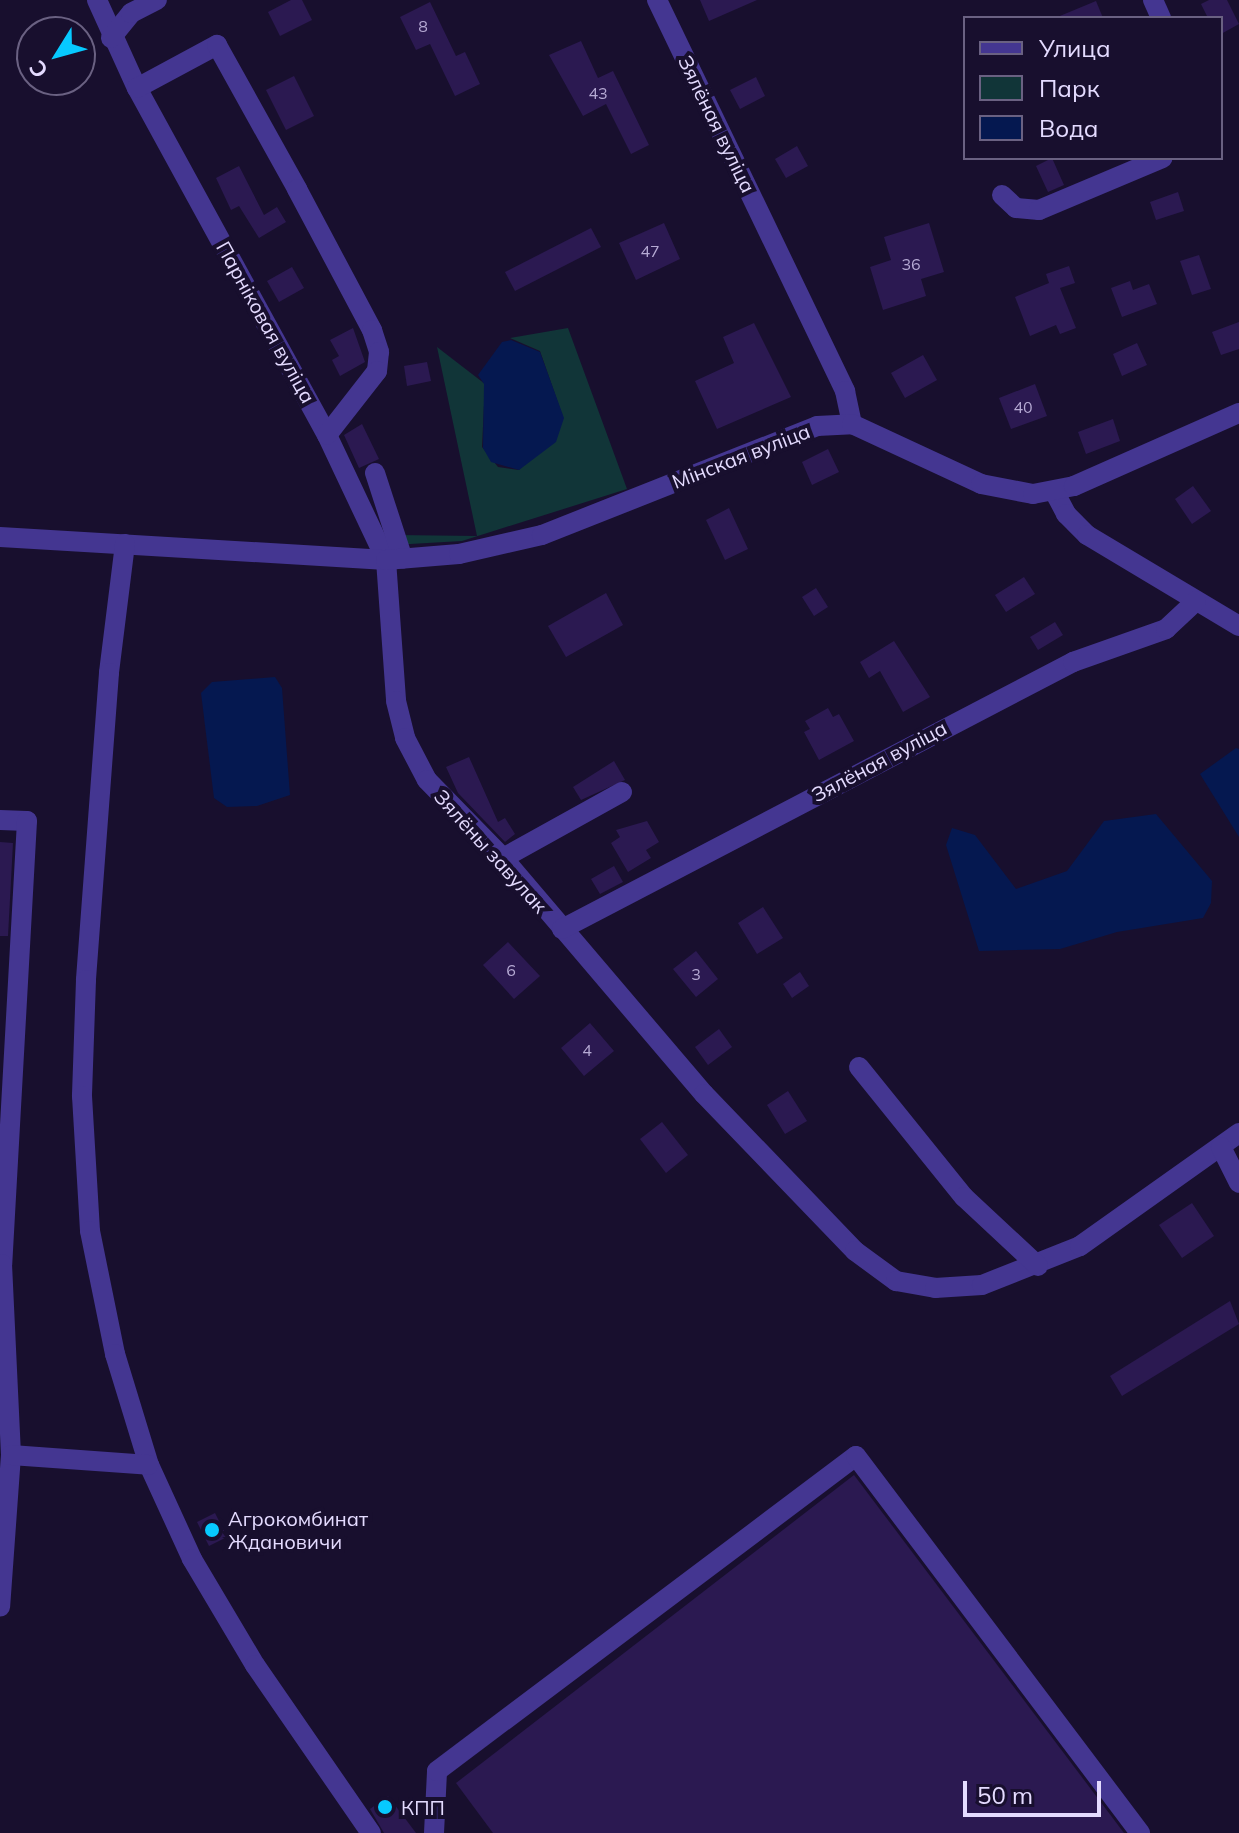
<!DOCTYPE html>
<html>
<head>
<meta charset="utf-8">
<style>
	body { margin:0 }
	#map { position:relative; width:1239px; height:1833px; overflow:hidden; background:#180f2e; font-family:Mulish,sans-serif }
	div>[style] { position:absolute }
	.green>* { inset:0; background:#113538 }
	.water>* { inset:0; background:#051850 }
	.building>* { inset:0; background:#2b1951 }
	.minor>* { height:20px; margin:-10px; padding:0 10px; transform-origin:10px; border-radius:10px; background:#443691 }
	.dots>* { width:22px; height:22px; translate:-50% -50%; box-sizing:border-box; border:4px solid #180f2e; border-radius:50% }
	span { translate:-50% -50%; white-space:nowrap; text-align:center; line-height:1.15; -webkit-text-stroke:8px #180f2e; paint-order:stroke }
	.number-label { font-size:16px; color:#b6aad4 }
	.number-label span { -webkit-text-stroke-width:0 }
	.street-label { font-size:20px; color:#e4dbff }
	.poi-label { font-size:20px; color:#e4dbff }
	.left { translate:0 -50%; text-align:left }
	.legend { position:absolute; left:963px; top:16px; width:260px; height:144px; box-sizing:border-box; background:#180f2e; border:2px solid #6a6182; margin:0; padding:10px 14px; list-style:none; font-size:24px; color:#e4dbff }
	.legend li { display:flex; align-items:center; gap:16px; height:40px }
	.legend b { width:40px; border:2px solid #6a6182 }
	.north { position:absolute; left:16px; top:16px; width:80px; height:80px; box-sizing:border-box; background:#180f2e; border:2px solid #6a6182; border-radius:50%; rotate:233deg; font-size:22px; font-weight:700; line-height:32px; text-align:center; color:#e4dbff }
	.north::after { content:''; display:block; margin:auto; width:28px; height:36px; background:#07c9ff; clip-path:polygon(50% 0,100% 100%,50% 72%,0 100%) }
	.scale { position:absolute; left:963px; top:1781px; width:138px; height:36px; box-sizing:border-box; border:4px solid #e4dbff; border-top:0; padding-left:10px; font-size:24px; line-height:28px; white-space:nowrap; color:#e4dbff; -webkit-text-stroke:6px #180f2e; paint-order:stroke }
</style>
</head>
<body>
<div id="map">
	<div class="green">
		<i style="clip-path:polygon(568px 328px,627px 489px,462px 541px,393px 545px,395px 535px,477px 536px,437px 347px,485px 384px,482px 447px,498px 467px,519px 470px,563px 417px,540px 351px,510px 338px)"></i>
	</div>
	<div class="water">
		<i style="clip-path:polygon(511px 340px,540px 352px,564px 418px,556px 442px,519px 470px,491px 462px,483px 448px,484px 384px,478px 375px,502px 342px)"></i>
		<i style="clip-path:polygon(275px 677px,282px 688px,290px 795px,257px 806px,227px 807px,214px 798px,201px 693px,212px 682px)"></i>
		<i style="clip-path:polygon(1236px 748px,1239px 749px,1239px 837px,1200px 774px)"></i>
		<i style="clip-path:polygon(1156px 814px,1212px 881px,1211px 903px,1203px 918px,1117px 932px,1060px 949px,979px 951px,946px 845px,952px 828px,975px 835px,1016px 889px,1067px 871px,1104px 821px)"></i>
	</div>
	<div class="building">
		<i style="clip-path:polygon(291px 0,302px 0,312px 20px,280px 36px,268px 12px)"></i>
		<i style="clip-path:polygon(700px 0,757px 0,709px 21px)"></i>
		<i style="clip-path:polygon(1209px 0,1227px 0,1239px 24px,1221px 34px,1221px 18px,1208px 18px,1201px 4px)"></i>
		<i style="clip-path:polygon(1096px 1px,1103px 18px,1055px 18px)"></i>
		<i style="clip-path:polygon(430px 2px,456px 56px,465px 52px,480px 84px,455px 96px,430px 44px,416px 50px,400px 17px)"></i>
		<i style="clip-path:polygon(581px 41px,598px 78px,613px 71px,649px 145px,631px 154px,606px 104px,583px 116px,549px 55px)"></i>
		<i style="clip-path:polygon(294px 76px,314px 116px,286px 130px,266px 90px)"></i>
		<i style="clip-path:polygon(756px 77px,765px 96px,740px 109px,730px 90px)"></i>
		<i style="clip-path:polygon(797px 146px,808px 166px,786px 178px,775px 159px)"></i>
		<i style="clip-path:polygon(1052px 158px,1064px 185px,1048px 192px,1036px 166px)"></i>
		<i style="clip-path:polygon(239px 166px,264px 215px,277px 207px,286px 222px,259px 238px,239px 206px,231px 210px,216px 178px)"></i>
		<i style="clip-path:polygon(1178px 192px,1184px 211px,1156px 220px,1150px 202px)"></i>
		<i style="clip-path:polygon(664px 223px,680px 259px,636px 280px,619px 243px)"></i>
		<i style="clip-path:polygon(929px 223px,944px 272px,921px 279px,926px 296px,883px 310px,870px 267px,891px 260px,884px 237px)"></i>
		<i style="clip-path:polygon(591px 228px,601px 247px,515px 291px,505px 272px)"></i>
		<i style="clip-path:polygon(1199px 255px,1211px 289px,1192px 295px,1180px 261px)"></i>
		<i style="clip-path:polygon(1069px 266px,1075px 283px,1060px 288px,1076px 328px,1060px 334px,1056px 325px,1030px 336px,1015px 297px,1049px 283px,1046px 274px)"></i>
		<i style="clip-path:polygon(292px 267px,304px 288px,279px 302px,267px 281px)"></i>
		<i style="clip-path:polygon(1130px 281px,1133px 290px,1149px 284px,1157px 304px,1122px 317px,1111px 288px)"></i>
		<i style="clip-path:polygon(1239px 322px,1239px 349px,1221px 355px,1212px 332px)"></i>
		<i style="clip-path:polygon(754px 323px,791px 397px,717px 429px,695px 381px,734px 363px,723px 337px)"></i>
		<i style="clip-path:polygon(353px 328px,365px 362px,340px 376px,332px 360px,339px 356px,330px 340px)"></i>
		<i style="clip-path:polygon(1137px 343px,1147px 365px,1122px 376px,1113px 354px)"></i>
		<i style="clip-path:polygon(923px 355px,937px 380px,905px 398px,891px 373px)"></i>
		<i style="clip-path:polygon(427px 362px,431px 381px,407px 386px,404px 366px)"></i>
		<i style="clip-path:polygon(1035px 384px,1047px 416px,1011px 429px,999px 398px)"></i>
		<i style="clip-path:polygon(1113px 419px,1120px 441px,1086px 454px,1078px 432px)"></i>
		<i style="clip-path:polygon(362px 424px,379px 459px,359px 468px,344px 435px)"></i>
		<i style="clip-path:polygon(828px 449px,839px 472px,812px 485px,802px 462px)"></i>
		<i style="clip-path:polygon(1193px 486px,1211px 511px,1192px 524px,1175px 499px)"></i>
		<i style="clip-path:polygon(729px 508px,748px 549px,725px 560px,706px 520px)"></i>
		<i style="clip-path:polygon(1024px 577px,1035px 594px,1006px 612px,995px 595px)"></i>
		<i style="clip-path:polygon(816px 588px,828px 607px,814px 616px,802px 597px)"></i>
		<i style="clip-path:polygon(606px 593px,623px 625px,566px 657px,548px 626px)"></i>
		<i style="clip-path:polygon(1055px 622px,1063px 635px,1038px 650px,1030px 637px)"></i>
		<i style="clip-path:polygon(894px 641px,930px 697px,903px 712px,880px 671px,869px 678px,860px 662px)"></i>
		<i style="clip-path:polygon(828px 708px,833px 717px,839px 714px,854px 741px,819px 760px,804px 732px,810px 729px,805px 721px)"></i>
		<i style="clip-path:polygon(469px 757px,498px 822px,505px 818px,515px 834px,505px 842px,458px 793px,446px 767px)"></i>
		<i style="clip-path:polygon(614px 761px,625px 780px,581px 800px,573px 787px)"></i>
		<i style="clip-path:polygon(647px 821px,659px 842px,646px 850px,651px 858px,628px 872px,611px 843px,620px 837px,616px 830px)"></i>
		<i style="clip-path:polygon(0 842px,13px 843px,8px 936px,0 936px)"></i>
		<i style="clip-path:polygon(614px 866px,623px 882px,600px 894px,591px 879px)"></i>
		<i style="clip-path:polygon(763px 907px,783px 938px,757px 954px,738px 923px)"></i>
		<i style="clip-path:polygon(508px 942px,540px 976px,514px 999px,483px 965px)"></i>
		<i style="clip-path:polygon(696px 951px,718px 979px,696px 997px,673px 969px)"></i>
		<i style="clip-path:polygon(800px 972px,809px 986px,792px 998px,783px 984px)"></i>
		<i style="clip-path:polygon(590px 1023px,614px 1051px,584px 1076px,561px 1048px)"></i>
		<i style="clip-path:polygon(719px 1029px,732px 1047px,708px 1065px,695px 1047px)"></i>
		<i style="clip-path:polygon(788px 1091px,807px 1121px,785px 1134px,767px 1105px)"></i>
		<i style="clip-path:polygon(662px 1122px,688px 1155px,666px 1173px,640px 1139px)"></i>
		<i style="clip-path:polygon(1192px 1203px,1214px 1236px,1182px 1258px,1159px 1225px)"></i>
		<i style="clip-path:polygon(1230px 1301px,1239px 1324px,1122px 1396px,1110px 1376px)"></i>
		<i style="clip-path:polygon(854px 1475px,1124px 1833px,493px 1833px,456px 1783px)"></i>
		<i style="clip-path:polygon(215px 1513px,227px 1537px,209px 1546px,197px 1522px)"></i>
		<i style="clip-path:polygon(388px 1796px,407px 1821px,416px 1833px,384px 1833px,370px 1809px)"></i>
	</div>
	<div class="minor">
		<i style="left:97px;top:0;width:97px;rotate:65.6deg"></i>
		<i style="left:137px;top:88px;width:396px;rotate:61.3deg"></i>
		<i style="left:327px;top:435px;width:138px;rotate:64.7deg"></i>
		<i style="left:386px;top:560px;width:141px;rotate:85.9deg"></i>
		<i style="left:396px;top:701px;width:38px;rotate:76deg"></i>
		<i style="left:405px;top:738px;width:47px;rotate:62.4deg"></i>
		<i style="left:427px;top:780px;width:109px;rotate:45.7deg"></i>
		<i style="left:503px;top:858px;width:310px;rotate:49.6deg"></i>
		<i style="left:704px;top:1094px;width:218px;rotate:46.1deg"></i>
		<i style="left:855px;top:1251px;width:51px;rotate:36.2deg"></i>
		<i style="left:896px;top:1281px;width:40px;rotate:10deg"></i>
		<i style="left:935px;top:1288px;width:47px;rotate:-3.7deg"></i>
		<i style="left:982px;top:1285px;width:105px;rotate:-21.7deg"></i>
		<i style="left:1080px;top:1246px;width:195px;rotate:-35.4deg"></i>
		<i style="left:657px;top:0;width:434px;rotate:64.3deg"></i>
		<i style="left:845px;top:391px;width:34px;rotate:78deg"></i>
		<i style="left:1153px;top:0;width:20px;rotate:66deg"></i>
		<i style="left:111px;top:38px;width:32px;rotate:-51deg"></i>
		<i style="left:131px;top:13px;width:29px;rotate:-27deg"></i>
		<i style="left:137px;top:88px;width:91px;rotate:-28.3deg"></i>
		<i style="left:217px;top:45px;width:165px;rotate:60.9deg"></i>
		<i style="left:297px;top:189px;width:160px;rotate:62deg"></i>
		<i style="left:372px;top:330px;width:23px;rotate:72deg"></i>
		<i style="left:379px;top:352px;width:19px;rotate:96deg"></i>
		<i style="left:377px;top:371px;width:81px;rotate:128deg"></i>
		<i style="left:1002px;top:195px;width:19px;rotate:43deg"></i>
		<i style="left:1016px;top:208px;width:23px;rotate:5deg"></i>
		<i style="left:1039px;top:210px;width:134px;rotate:-22.8deg"></i>
		<i style="left:375px;top:473px;width:90px;rotate:72deg"></i>
		<i style="left:1054px;top:491px;width:26px;rotate:62deg"></i>
		<i style="left:1066px;top:514px;width:30px;rotate:45deg"></i>
		<i style="left:1087px;top:535px;width:177px;rotate:30.9deg"></i>
		<i style="left:0;top:537px;width:387px;rotate:3.4deg"></i>
		<i style="left:386px;top:560px;width:73px;rotate:-4.7deg"></i>
		<i style="left:459px;top:554px;width:85px;rotate:-12.9deg"></i>
		<i style="left:542px;top:535px;width:296px;rotate:-21.6deg"></i>
		<i style="left:817px;top:426px;width:35px;rotate:-3deg"></i>
		<i style="left:852px;top:424px;width:142px;rotate:24.9deg"></i>
		<i style="left:981px;top:484px;width:53px;rotate:10.9deg"></i>
		<i style="left:1033px;top:494px;width:42px;rotate:-11deg"></i>
		<i style="left:1074px;top:486px;width:180px;rotate:-23.9deg"></i>
		<i style="left:125px;top:544px;width:130px;rotate:97.1deg"></i>
		<i style="left:109px;top:673px;width:308px;rotate:94.3deg"></i>
		<i style="left:86px;top:980px;width:116px;rotate:92deg"></i>
		<i style="left:82px;top:1096px;width:135px;rotate:86.6deg"></i>
		<i style="left:90px;top:1231px;width:126px;rotate:78.5deg"></i>
		<i style="left:115px;top:1354px;width:116px;rotate:73deg"></i>
		<i style="left:149px;top:1465px;width:103px;rotate:65.4deg"></i>
		<i style="left:192px;top:1559px;width:123px;rotate:59.3deg"></i>
		<i style="left:255px;top:1665px;width:204px;rotate:55.4deg"></i>
		<i style="left:0;top:820px;width:27px;rotate:2deg"></i>
		<i style="left:27px;top:821px;width:444px;rotate:93.2deg"></i>
		<i style="left:2px;top:1264px;width:191px;rotate:87.3deg"></i>
		<i style="left:11px;top:1455px;width:152px;rotate:94.1deg"></i>
		<i style="left:503px;top:858px;width:136px;rotate:-29deg"></i>
		<i style="left:562px;top:929px;width:577px;rotate:-27.59deg"></i>
		<i style="left:1073px;top:662px;width:99px;rotate:-19.5deg"></i>
		<i style="left:1166px;top:629px;width:41px;rotate:-43deg"></i>
		<i style="left:859px;top:1067px;width:167px;rotate:51.1deg"></i>
		<i style="left:964px;top:1197px;width:101px;rotate:43deg"></i>
		<i style="left:1221px;top:1147px;width:40px;rotate:63.4deg"></i>
		<i style="left:11px;top:1455px;width:138px;rotate:4.1deg"></i>
		<i style="left:434px;top:1833px;width:62px;rotate:-87.2deg"></i>
		<i style="left:437px;top:1771px;width:524px;rotate:-36.94deg"></i>
		<i style="left:856px;top:1456px;width:472px;rotate:53deg"></i>
	</div>
	<div class="dots">
		<i style="left:212px;top:1530px;background:#07c9ff"></i>
		<i style="left:385px;top:1807px;background:#07c9ff"></i>
	</div>
	<div class="number-label">
		<span style="left:423px;top:26px">8</span>
		<span style="left:598px;top:93px">43</span>
		<span style="left:650px;top:251px">47</span>
		<span style="left:911px;top:264px">36</span>
		<span style="left:1023px;top:407px">40</span>
		<span style="left:511px;top:970px">6</span>
		<span style="left:696px;top:974px">3</span>
		<span style="left:587px;top:1050px">4</span>
	</div>
	<div class="street-label">
		<span style="left:717px;top:124px;rotate:64deg">Зялёная вуліца</span>
		<span style="left:266px;top:322px;rotate:61deg">Парніковая вуліца</span>
		<span style="left:741px;top:456px;rotate:-21deg">Мінская вуліца</span>
		<span style="left:879px;top:761px;rotate:-28deg">Зялёная вуліца</span>
		<span style="left:491px;top:851px;rotate:48deg">Зялёны завулак</span>
	</div>
	<div class="poi-label">
		<span class="left" style="left:228px;top:1530px">Агрокомбинат<br>Ждановичи</span>
		<span class="left" style="left:401px;top:1807px">КПП</span>
	</div>
	<ul class="legend">
	<li><b style="height:10px;background:#443691"></b>Улица</li>
	<li><b style="height:22px;background:#113538"></b>Парк</li>
	<li><b style="height:22px;background:#051850"></b>Вода</li>
	</ul>
	<div class="north">С</div>
	<div class="scale">50 m</div>
</div>
</body>
</html>
